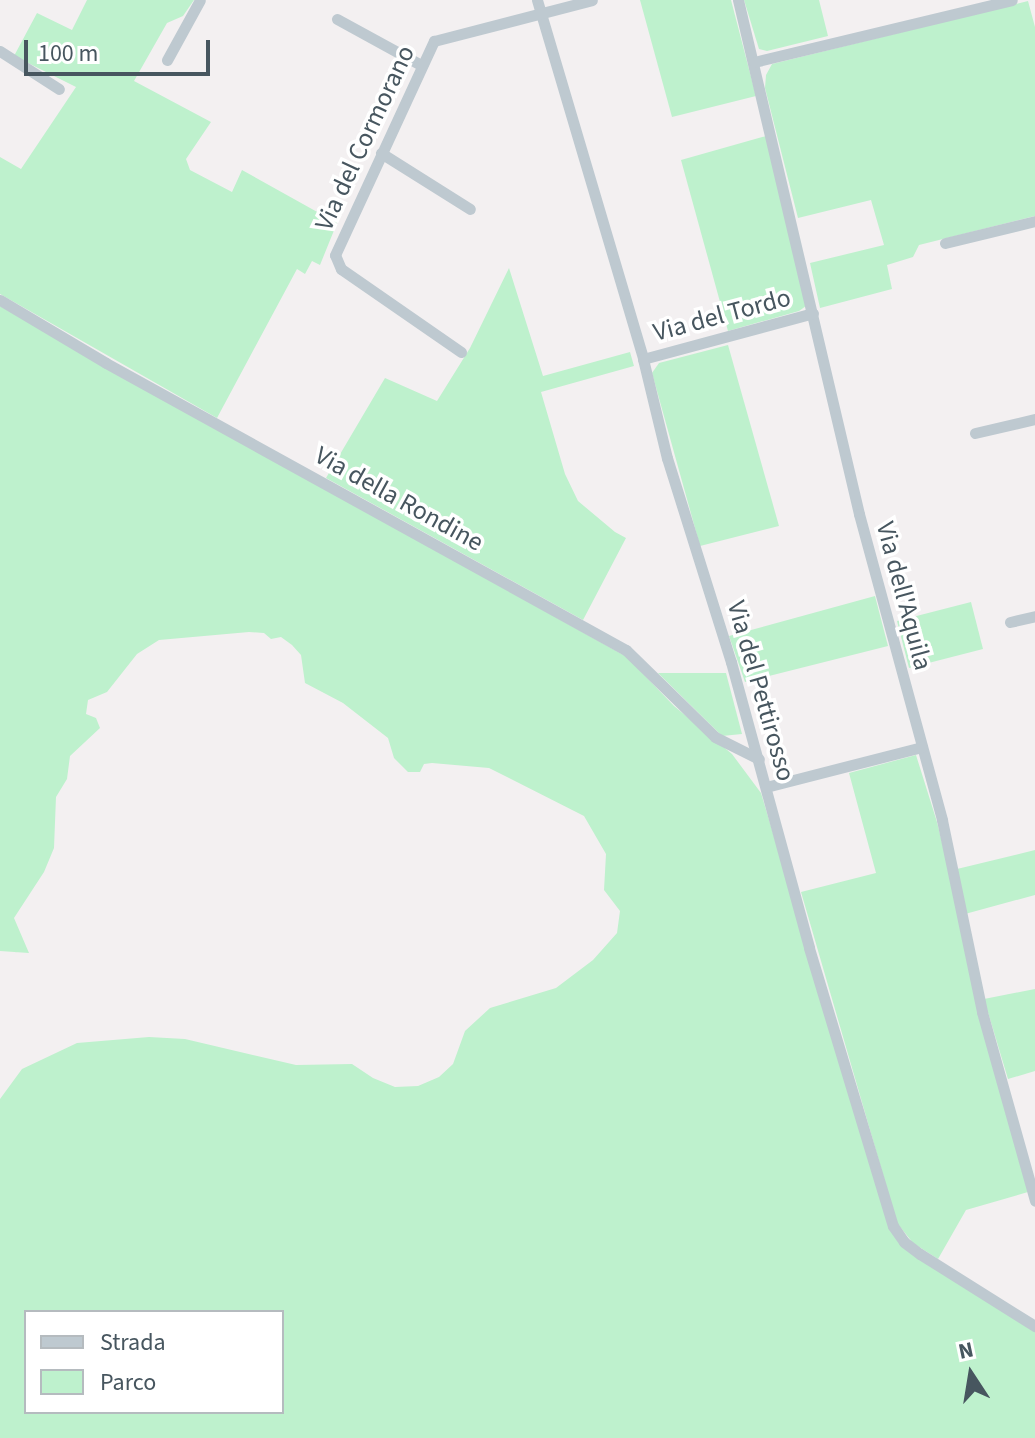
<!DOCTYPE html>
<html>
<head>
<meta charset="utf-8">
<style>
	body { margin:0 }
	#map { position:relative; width:1035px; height:1438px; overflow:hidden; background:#f3f0f1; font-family:"Source Sans 3",sans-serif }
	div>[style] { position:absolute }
	.green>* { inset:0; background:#bef1cd }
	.minor>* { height:11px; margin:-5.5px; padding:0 5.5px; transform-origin:5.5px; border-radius:5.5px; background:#bec9d0 }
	span { translate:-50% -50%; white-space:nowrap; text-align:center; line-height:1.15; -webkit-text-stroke:7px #fff; paint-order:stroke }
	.street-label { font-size:26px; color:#47565f }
	.legend { position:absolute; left:24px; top:1310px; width:260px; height:104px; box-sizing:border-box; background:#fff; border:2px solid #b5bbbf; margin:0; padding:10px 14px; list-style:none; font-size:24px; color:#47565f }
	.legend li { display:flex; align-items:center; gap:16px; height:40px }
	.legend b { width:40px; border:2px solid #b5bbbf }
	.north { position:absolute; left:931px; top:1334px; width:80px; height:80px; -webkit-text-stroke:6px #fff; paint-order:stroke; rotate:348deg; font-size:22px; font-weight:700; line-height:32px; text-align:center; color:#47565f }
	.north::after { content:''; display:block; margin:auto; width:28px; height:36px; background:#47565f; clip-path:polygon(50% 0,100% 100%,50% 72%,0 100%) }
	.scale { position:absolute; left:24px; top:40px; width:186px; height:36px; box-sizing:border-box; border:4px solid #47565f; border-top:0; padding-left:10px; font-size:24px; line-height:28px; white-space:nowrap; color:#47565f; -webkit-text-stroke:6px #fff; paint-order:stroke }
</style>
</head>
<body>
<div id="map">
	<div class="green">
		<i style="clip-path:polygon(87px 0,194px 0,183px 16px,167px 23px,134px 81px,211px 122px,186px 159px,190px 170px,232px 192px,242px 170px,337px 223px,320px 265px,312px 261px,305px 274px,297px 269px,217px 418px,0 294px,0 157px,21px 169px,76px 87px,14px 56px,37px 13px,72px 30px)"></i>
		<i style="clip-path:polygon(640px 0,731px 0,756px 96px,672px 117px)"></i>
		<i style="clip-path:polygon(744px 0,819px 0,828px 36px,767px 51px,759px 49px)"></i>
		<i style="clip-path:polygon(1028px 1px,1035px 27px,1035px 216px,919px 245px,913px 257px,887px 265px,892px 289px,820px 308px,810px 263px,884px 245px,871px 200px,798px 218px,765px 88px,766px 75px,772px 64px)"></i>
		<i style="clip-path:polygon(766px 136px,806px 306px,799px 311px,728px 331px,681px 160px)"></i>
		<i style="clip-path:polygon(509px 268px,543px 376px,630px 352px,634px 366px,541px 392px,565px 474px,578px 501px,615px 532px,626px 538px,583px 620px,326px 478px,385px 378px,437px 401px,470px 348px)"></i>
		<i style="clip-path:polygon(evenodd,0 306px,627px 657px,674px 706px,732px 754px,761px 793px,891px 1230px,1035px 1330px,1035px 1438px,0 1438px,0 1099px,22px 1069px,77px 1043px,149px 1037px,185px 1039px,296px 1065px,352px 1064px,373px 1078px,395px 1087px,418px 1086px,439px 1077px,453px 1064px,465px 1031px,490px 1008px,556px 988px,593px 960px,617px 933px,620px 911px,604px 890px,606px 854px,584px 816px,489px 768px,432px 763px,424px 764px,420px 772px,408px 772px,394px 758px,388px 738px,343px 703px,305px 683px,301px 655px,292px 645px,281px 637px,271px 639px,264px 633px,249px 632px,159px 640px,137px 654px,107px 692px,88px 700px,86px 714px,96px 718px,100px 728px,70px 756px,67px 779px,56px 797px,54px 848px,44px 872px,14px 918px,29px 953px,0 951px,0 306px,26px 1312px,282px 1312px,282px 1412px,26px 1412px,26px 1312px)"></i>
		<i style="clip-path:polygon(728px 345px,779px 526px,700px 546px,652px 373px,659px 363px)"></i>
		<i style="clip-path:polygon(875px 596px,888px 646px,745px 682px,729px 636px)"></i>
		<i style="clip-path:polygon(971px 602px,983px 649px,909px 668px,897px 621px)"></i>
		<i style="clip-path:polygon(658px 673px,726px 673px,742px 734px,722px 736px)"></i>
		<i style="clip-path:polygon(916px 755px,937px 822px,1028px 1192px,966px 1210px,938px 1259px,913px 1243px,897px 1223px,801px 892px,876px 873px,849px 773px)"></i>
		<i style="clip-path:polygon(1035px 850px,1035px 895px,965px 914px,957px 869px)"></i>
		<i style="clip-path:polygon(1035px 989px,1035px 1071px,1008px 1079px,984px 999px)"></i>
	</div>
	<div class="minor">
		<i style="left:537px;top:0;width:374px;rotate:73.5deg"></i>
		<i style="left:643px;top:359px;width:102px;rotate:76.4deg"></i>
		<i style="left:667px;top:458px;width:214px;rotate:72.6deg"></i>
		<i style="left:731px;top:662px;width:296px;rotate:74.7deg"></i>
		<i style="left:809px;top:948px;width:290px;rotate:73.2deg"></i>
		<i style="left:893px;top:1226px;width:19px;rotate:55deg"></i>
		<i style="left:904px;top:1242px;width:20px;rotate:37deg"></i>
		<i style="left:920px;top:1254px;width:136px;rotate:32.1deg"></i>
		<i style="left:738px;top:0;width:528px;rotate:76.75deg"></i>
		<i style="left:859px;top:514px;width:317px;rotate:74.8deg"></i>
		<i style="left:942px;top:820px;width:196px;rotate:78.2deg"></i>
		<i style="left:982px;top:1012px;width:196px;rotate:74.3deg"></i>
		<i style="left:337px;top:19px;width:96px;rotate:28.7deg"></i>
		<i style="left:0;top:51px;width:70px;rotate:32.8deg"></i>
		<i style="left:167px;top:60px;width:68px;rotate:-61.2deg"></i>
		<i style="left:754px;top:62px;width:265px;rotate:-13.5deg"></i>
		<i style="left:381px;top:153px;width:105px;rotate:32.2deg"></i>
		<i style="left:945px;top:243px;width:93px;rotate:-13.7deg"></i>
		<i style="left:0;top:300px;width:123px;rotate:30.7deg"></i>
		<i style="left:106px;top:363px;width:594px;rotate:28.9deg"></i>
		<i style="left:626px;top:650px;width:124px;rotate:44.3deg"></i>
		<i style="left:715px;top:737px;width:49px;rotate:26.6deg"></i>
		<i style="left:461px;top:352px;width:146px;rotate:-145.3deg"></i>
		<i style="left:341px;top:269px;width:15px;rotate:-113deg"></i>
		<i style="left:335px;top:255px;width:236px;rotate:-65.2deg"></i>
		<i style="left:434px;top:41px;width:163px;rotate:-14.5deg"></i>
		<i style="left:643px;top:359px;width:176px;rotate:-15.1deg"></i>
		<i style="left:975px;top:433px;width:62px;rotate:-13.1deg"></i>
		<i style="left:1010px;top:622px;width:26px;rotate:-13deg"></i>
		<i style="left:766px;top:787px;width:161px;rotate:-14.4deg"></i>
	</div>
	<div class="street-label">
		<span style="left:365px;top:138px;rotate:-65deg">Via del Cormorano</span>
		<span style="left:722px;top:315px;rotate:-15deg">Via del Tordo</span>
		<span style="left:399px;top:499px;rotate:29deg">Via della Rondine</span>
		<span style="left:904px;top:596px;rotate:75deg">Via dell'Aquila</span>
		<span style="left:761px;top:691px;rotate:74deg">Via del Pettirosso</span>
	</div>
	<ul class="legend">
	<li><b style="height:10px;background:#bec9d0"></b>Strada</li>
	<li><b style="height:22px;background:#bef1cd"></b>Parco</li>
	</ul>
	<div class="north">N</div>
	<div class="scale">100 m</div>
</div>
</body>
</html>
